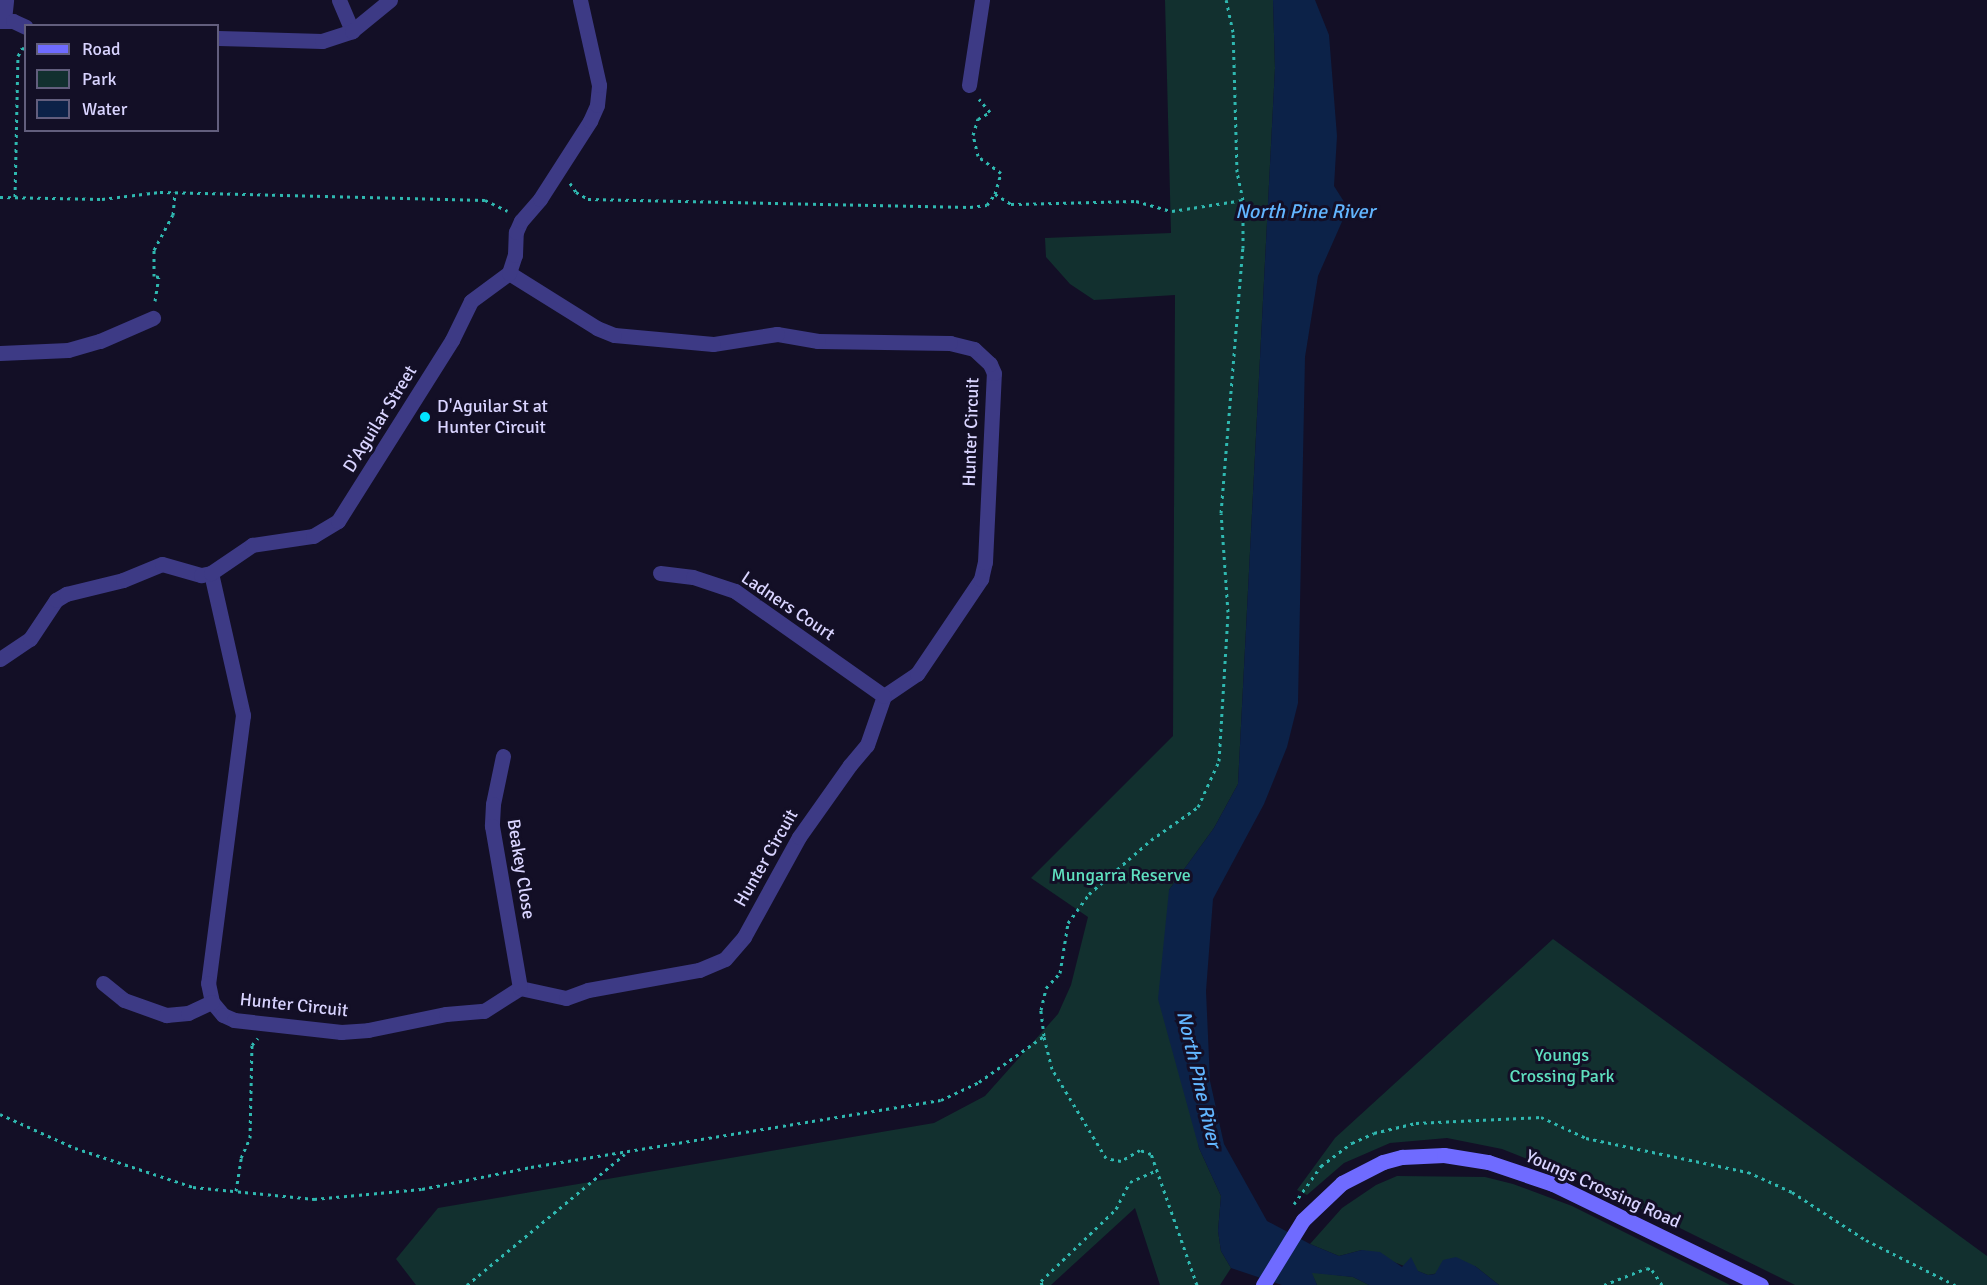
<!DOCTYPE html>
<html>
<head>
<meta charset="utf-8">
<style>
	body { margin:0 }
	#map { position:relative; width:1987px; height:1285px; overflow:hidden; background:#130f26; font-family:Signika,sans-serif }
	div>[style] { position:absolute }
	.green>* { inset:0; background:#12302f }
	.water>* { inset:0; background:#0c2248 }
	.path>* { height:3px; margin-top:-1.5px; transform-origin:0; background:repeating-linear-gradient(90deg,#2fb8b0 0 3px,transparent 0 7.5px) }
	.minor>* { height:15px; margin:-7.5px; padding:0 7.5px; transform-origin:7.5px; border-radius:7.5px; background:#3d3a85 }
	.secondary>* { height:15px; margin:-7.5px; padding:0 7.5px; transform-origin:7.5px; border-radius:7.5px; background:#6f6bff }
	.dots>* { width:16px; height:16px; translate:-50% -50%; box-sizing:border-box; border:3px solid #130f26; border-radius:50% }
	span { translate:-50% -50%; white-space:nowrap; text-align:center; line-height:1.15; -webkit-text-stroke:6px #130f26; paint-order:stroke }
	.poi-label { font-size:18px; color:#d9d4ff }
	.left { translate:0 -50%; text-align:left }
	.street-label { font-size:18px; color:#d9d4ff }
	.park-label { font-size:18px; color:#5fe0c0 }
	.water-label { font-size:20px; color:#62b6ff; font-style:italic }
	.legend { position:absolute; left:24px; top:24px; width:195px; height:108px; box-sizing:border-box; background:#130f26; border:2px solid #625e7d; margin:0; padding:8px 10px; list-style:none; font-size:18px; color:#d9d4ff }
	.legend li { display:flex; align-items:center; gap:12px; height:30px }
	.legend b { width:30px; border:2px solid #625e7d }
</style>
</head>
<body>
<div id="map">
	<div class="green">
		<i style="clip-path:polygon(1165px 0,1273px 0,1275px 68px,1238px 784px,1214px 828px,1169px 890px,1199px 1148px,1221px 1196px,1218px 1231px,1221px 1251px,1231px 1268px,1220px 1285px,1160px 1285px,1135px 1208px,1051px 1285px,416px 1285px,396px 1259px,438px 1208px,934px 1123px,985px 1096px,1058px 1014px,1071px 985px,1088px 917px,1031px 878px,1173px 736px,1175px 295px,1094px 300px,1070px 284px,1046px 257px,1045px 238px,1171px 233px)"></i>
		<i style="clip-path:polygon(1553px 939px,1987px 1256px,1987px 1285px,1795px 1285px,1593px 1185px,1502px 1149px,1447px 1138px,1390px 1143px,1344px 1163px,1307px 1195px,1297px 1190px,1335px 1138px)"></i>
		<i style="clip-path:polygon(1397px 1176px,1485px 1177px,1513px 1184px,1572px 1206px,1730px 1285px,1499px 1285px,1475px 1266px,1428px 1275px,1362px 1250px,1339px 1256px,1310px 1244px,1342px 1208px,1376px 1185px)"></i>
		<i style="clip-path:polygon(1311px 1272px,1353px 1277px,1369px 1285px,1317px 1285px)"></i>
	</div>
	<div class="water">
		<i style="clip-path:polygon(1273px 0,1315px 0,1329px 35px,1337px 136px,1334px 186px,1348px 208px,1318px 276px,1305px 357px,1298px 703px,1287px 747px,1264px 804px,1213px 899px,1206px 991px,1210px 1081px,1224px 1144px,1267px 1221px,1310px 1244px,1339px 1256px,1362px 1250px,1380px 1252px,1402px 1267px,1411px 1257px,1418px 1271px,1428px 1275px,1435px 1274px,1443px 1260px,1456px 1257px,1475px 1266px,1499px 1285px,1369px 1285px,1353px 1277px,1312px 1273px,1317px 1285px,1282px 1285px,1231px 1268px,1221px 1251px,1218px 1231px,1221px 1196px,1199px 1148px,1158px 999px,1169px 890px,1214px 828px,1238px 784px,1275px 68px)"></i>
	</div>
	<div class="path">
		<i style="left:570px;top:183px;width:11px;rotate:56deg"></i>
		<i style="left:576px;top:192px;width:14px;rotate:30deg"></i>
		<i style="left:588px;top:199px;width:382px;rotate:1.2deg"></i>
		<i style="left:970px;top:207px;width:17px;rotate:-7deg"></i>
		<i style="left:987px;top:205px;width:14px;rotate:-54deg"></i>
		<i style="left:995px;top:194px;width:22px;rotate:-74deg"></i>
		<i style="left:1001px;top:173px;width:29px;rotate:-144deg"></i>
		<i style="left:978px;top:156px;width:22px;rotate:-103deg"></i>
		<i style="left:973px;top:135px;width:17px;rotate:-73deg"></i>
		<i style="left:978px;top:119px;width:14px;rotate:-30deg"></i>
		<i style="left:990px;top:112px;width:17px;rotate:-130deg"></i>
		<i style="left:995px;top:194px;width:19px;rotate:32deg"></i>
		<i style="left:1011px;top:204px;width:125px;rotate:-1.4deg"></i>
		<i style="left:1136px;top:201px;width:37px;rotate:16deg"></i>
		<i style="left:1172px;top:211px;width:72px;rotate:-8.8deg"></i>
		<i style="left:0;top:197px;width:102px;rotate:1.1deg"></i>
		<i style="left:102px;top:199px;width:58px;rotate:-6.9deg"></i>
		<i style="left:160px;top:192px;width:325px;rotate:1.4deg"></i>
		<i style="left:485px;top:200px;width:25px;rotate:26deg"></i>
		<i style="left:15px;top:197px;width:141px;rotate:-88.8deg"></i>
		<i style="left:18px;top:56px;width:9px;rotate:-63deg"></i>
		<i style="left:22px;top:48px;width:4px;rotate:14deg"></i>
		<i style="left:155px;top:301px;width:24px;rotate:-81deg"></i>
		<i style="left:159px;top:277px;width:5px;rotate:-169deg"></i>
		<i style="left:154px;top:276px;width:26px;rotate:-90deg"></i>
		<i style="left:154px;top:250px;width:40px;rotate:-62deg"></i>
		<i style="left:173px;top:215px;width:23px;rotate:-85deg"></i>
		<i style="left:0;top:1114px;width:82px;rotate:24.4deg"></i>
		<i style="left:75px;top:1148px;width:124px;rotate:18.3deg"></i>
		<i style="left:193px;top:1187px;width:122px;rotate:5.7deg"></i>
		<i style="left:314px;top:1199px;width:108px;rotate:-5.3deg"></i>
		<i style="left:422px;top:1189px;width:111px;rotate:-11.4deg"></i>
		<i style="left:531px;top:1167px;width:415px;rotate:-9.3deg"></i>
		<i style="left:941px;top:1100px;width:42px;rotate:-25.3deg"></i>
		<i style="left:979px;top:1082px;width:80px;rotate:-35.3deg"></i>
		<i style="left:236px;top:1191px;width:33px;rotate:-81deg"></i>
		<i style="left:241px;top:1158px;width:22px;rotate:-66deg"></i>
		<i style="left:250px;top:1138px;width:93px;rotate:-88.8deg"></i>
		<i style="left:252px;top:1045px;width:9px;rotate:-49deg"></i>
		<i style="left:1294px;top:1204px;width:47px;rotate:-54.6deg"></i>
		<i style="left:1321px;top:1166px;width:39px;rotate:-37deg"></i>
		<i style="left:1352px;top:1143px;width:24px;rotate:-24deg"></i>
		<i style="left:1374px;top:1133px;width:43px;rotate:-13.4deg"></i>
		<i style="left:1416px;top:1123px;width:125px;rotate:-2.7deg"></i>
		<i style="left:1541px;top:1117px;width:50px;rotate:25deg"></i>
		<i style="left:1586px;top:1138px;width:166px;rotate:11.9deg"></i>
		<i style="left:1748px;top:1172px;width:48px;rotate:24.4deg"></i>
		<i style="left:1792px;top:1192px;width:88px;rotate:33deg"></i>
		<i style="left:1866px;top:1240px;width:100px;rotate:26.8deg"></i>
		<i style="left:467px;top:1285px;width:205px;rotate:-39.7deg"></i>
		<i style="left:1042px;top:1285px;width:4px;rotate:-104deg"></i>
		<i style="left:1041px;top:1281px;width:104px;rotate:-43.8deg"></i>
		<i style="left:1116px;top:1209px;width:30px;rotate:-63deg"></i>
		<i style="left:1130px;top:1182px;width:30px;rotate:-24deg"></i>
		<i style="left:1197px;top:1285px;width:139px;rotate:-109.3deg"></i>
		<i style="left:1151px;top:1154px;width:12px;rotate:-160deg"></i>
		<i style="left:1140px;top:1150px;width:22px;rotate:150deg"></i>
		<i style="left:1121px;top:1161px;width:15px;rotate:-169deg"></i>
		<i style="left:1106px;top:1158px;width:104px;rotate:-121.2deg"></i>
		<i style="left:1052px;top:1069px;width:34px;rotate:-104deg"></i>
		<i style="left:1044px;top:1036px;width:26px;rotate:-97deg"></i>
		<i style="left:1041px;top:1010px;width:23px;rotate:-77deg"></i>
		<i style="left:1046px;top:988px;width:21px;rotate:-47deg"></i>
		<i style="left:1060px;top:973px;width:51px;rotate:-80.9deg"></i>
		<i style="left:1068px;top:923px;width:36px;rotate:-54deg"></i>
		<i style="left:1089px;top:894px;width:82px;rotate:-41.1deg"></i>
		<i style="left:1151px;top:840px;width:57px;rotate:-35.1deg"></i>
		<i style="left:1198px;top:807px;width:51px;rotate:-65.5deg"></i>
		<i style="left:1219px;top:761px;width:149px;rotate:-86.5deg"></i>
		<i style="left:1228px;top:612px;width:99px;rotate:-94deg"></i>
		<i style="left:1221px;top:513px;width:266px;rotate:-85.3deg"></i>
		<i style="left:1243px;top:248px;width:48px;rotate:-90deg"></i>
		<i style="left:1243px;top:200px;width:29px;rotate:-102deg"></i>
		<i style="left:1237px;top:172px;width:140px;rotate:-91.6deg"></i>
		<i style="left:1233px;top:32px;width:33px;rotate:-102deg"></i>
		<i style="left:1604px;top:1285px;width:46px;rotate:-21.6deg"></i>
		<i style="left:1647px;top:1268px;width:5px;rotate:22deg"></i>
		<i style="left:1652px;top:1270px;width:18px;rotate:56deg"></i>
	</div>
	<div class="minor">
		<i style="left:339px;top:0;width:34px;rotate:67deg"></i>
		<i style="left:4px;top:20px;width:20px;rotate:-84deg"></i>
		<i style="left:0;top:21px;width:13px"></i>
		<i style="left:13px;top:21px;width:14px;rotate:25deg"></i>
		<i style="left:218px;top:38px;width:104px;rotate:1.7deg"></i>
		<i style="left:322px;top:41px;width:32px;rotate:-18deg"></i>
		<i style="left:352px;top:31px;width:49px;rotate:-39.2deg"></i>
		<i style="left:969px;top:85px;width:86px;rotate:-81.3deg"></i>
		<i style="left:0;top:353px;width:68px;rotate:-2.5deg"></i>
		<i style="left:68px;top:350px;width:33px;rotate:-16deg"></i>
		<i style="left:100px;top:341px;width:58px;rotate:-23.5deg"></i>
		<i style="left:211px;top:573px;width:146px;rotate:77.3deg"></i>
		<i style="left:243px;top:715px;width:270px;rotate:97.4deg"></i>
		<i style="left:208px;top:983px;width:19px;rotate:78deg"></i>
		<i style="left:212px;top:1002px;width:17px;rotate:50deg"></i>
		<i style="left:223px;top:1015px;width:12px;rotate:24deg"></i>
		<i style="left:234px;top:1020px;width:108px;rotate:6.4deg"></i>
		<i style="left:341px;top:1032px;width:27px;rotate:-4deg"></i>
		<i style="left:368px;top:1030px;width:80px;rotate:-11.6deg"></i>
		<i style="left:446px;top:1014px;width:38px;rotate:-5deg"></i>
		<i style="left:484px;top:1011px;width:43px;rotate:-32.6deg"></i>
		<i style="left:520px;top:988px;width:47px;rotate:12.3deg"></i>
		<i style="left:566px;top:998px;width:23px;rotate:-20deg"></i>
		<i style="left:588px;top:990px;width:113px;rotate:-10.2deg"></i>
		<i style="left:699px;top:970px;width:28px;rotate:-23deg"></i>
		<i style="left:725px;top:959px;width:29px;rotate:-49deg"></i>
		<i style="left:744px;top:937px;width:114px;rotate:-61.2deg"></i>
		<i style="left:799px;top:837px;width:88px;rotate:-54.7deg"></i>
		<i style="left:850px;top:765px;width:26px;rotate:-50deg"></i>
		<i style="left:867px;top:745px;width:52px;rotate:-70.9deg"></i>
		<i style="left:884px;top:696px;width:40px;rotate:-34deg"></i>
		<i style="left:917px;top:674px;width:115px;rotate:-56deg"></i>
		<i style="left:981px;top:579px;width:17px;rotate:-77deg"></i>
		<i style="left:985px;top:562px;width:189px;rotate:-87.3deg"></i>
		<i style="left:994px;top:373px;width:10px;rotate:-114deg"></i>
		<i style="left:990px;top:364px;width:22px;rotate:-137deg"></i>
		<i style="left:974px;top:349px;width:25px;rotate:-166deg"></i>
		<i style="left:950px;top:343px;width:132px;rotate:-179.1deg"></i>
		<i style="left:818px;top:341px;width:42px;rotate:-170.3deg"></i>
		<i style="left:777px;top:334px;width:65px;rotate:171.1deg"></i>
		<i style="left:713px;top:344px;width:99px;rotate:-174.8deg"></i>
		<i style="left:614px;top:335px;width:18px;rotate:-158deg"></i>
		<i style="left:597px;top:328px;width:104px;rotate:-148deg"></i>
		<i style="left:660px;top:573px;width:33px;rotate:7deg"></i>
		<i style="left:693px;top:577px;width:44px;rotate:18.4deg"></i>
		<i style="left:735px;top:591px;width:182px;rotate:35.2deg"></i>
		<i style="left:0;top:659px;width:36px;rotate:-34deg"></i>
		<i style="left:30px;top:639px;width:47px;rotate:-56.3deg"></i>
		<i style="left:56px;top:600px;width:12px;rotate:-31deg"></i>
		<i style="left:66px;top:594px;width:59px;rotate:-13.8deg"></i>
		<i style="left:123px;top:580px;width:42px;rotate:-22.3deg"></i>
		<i style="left:162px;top:564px;width:41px;rotate:15.8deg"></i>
		<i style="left:201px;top:575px;width:10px;rotate:-11deg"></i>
		<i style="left:211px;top:573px;width:50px;rotate:-34.3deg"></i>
		<i style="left:252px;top:545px;width:62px;rotate:-8.4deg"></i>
		<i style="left:313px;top:536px;width:29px;rotate:-31deg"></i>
		<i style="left:338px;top:521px;width:214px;rotate:-57.8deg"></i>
		<i style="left:452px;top:340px;width:43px;rotate:-64deg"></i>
		<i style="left:471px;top:301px;width:47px;rotate:-36.4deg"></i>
		<i style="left:509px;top:273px;width:19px;rotate:-72deg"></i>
		<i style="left:515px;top:255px;width:23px;rotate:-88deg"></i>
		<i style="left:516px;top:232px;width:12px;rotate:-66deg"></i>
		<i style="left:521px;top:221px;width:29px;rotate:-49deg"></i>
		<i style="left:540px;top:199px;width:93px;rotate:-57.3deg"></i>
		<i style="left:590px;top:121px;width:17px;rotate:-66deg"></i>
		<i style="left:597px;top:105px;width:20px;rotate:-84deg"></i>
		<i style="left:599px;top:85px;width:87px;rotate:-102.6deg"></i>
		<i style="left:503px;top:756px;width:49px;rotate:101.8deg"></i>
		<i style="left:493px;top:804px;width:22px;rotate:93deg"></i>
		<i style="left:492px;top:826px;width:164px;rotate:80.2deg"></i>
		<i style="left:103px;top:983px;width:27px;rotate:39deg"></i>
		<i style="left:124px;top:1000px;width:45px;rotate:19.7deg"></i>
		<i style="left:166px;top:1015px;width:22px;rotate:-5deg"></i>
		<i style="left:188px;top:1013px;width:26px;rotate:-25deg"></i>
	</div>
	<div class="secondary">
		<i style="left:1263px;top:1285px;width:76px;rotate:-58.4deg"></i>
		<i style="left:1303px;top:1220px;width:54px;rotate:-43.5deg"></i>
		<i style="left:1342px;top:1183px;width:46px;rotate:-27.1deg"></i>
		<i style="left:1383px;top:1162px;width:20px;rotate:-15deg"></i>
		<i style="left:1402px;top:1157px;width:42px;rotate:-2.7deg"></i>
		<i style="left:1444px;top:1155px;width:45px;rotate:9deg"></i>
		<i style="left:1488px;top:1162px;width:69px;rotate:18.7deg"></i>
		<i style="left:1553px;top:1184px;width:231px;rotate:25.9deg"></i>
	</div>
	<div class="dots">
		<i style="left:425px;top:417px;background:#00e5ff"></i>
	</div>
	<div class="poi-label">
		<span class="left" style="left:437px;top:417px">D'Aguilar St at<br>Hunter Circuit</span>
	</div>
	<div class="street-label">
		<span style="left:380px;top:419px;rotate:-58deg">D'Aguilar Street</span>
		<span style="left:971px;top:432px;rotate:-88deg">Hunter Circuit</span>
		<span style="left:788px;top:606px;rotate:34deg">Ladners Court</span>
		<span style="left:766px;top:858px;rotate:-60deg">Hunter Circuit</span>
		<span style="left:521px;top:869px;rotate:81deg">Beakey Close</span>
		<span style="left:294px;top:1005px;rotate:6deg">Hunter Circuit</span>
		<span style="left:1603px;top:1189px;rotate:24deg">Youngs Crossing Road</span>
	</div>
	<div class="park-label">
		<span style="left:1121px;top:875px">Mungarra Reserve</span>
		<span style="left:1562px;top:1066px">Youngs<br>Crossing Park</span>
	</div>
	<div class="water-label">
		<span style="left:1305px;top:211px">North Pine River</span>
		<span style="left:1199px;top:1079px;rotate:77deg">North Pine River</span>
	</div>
	<ul class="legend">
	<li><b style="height:8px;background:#6f6bff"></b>Road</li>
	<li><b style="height:16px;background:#12302f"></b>Park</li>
	<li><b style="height:16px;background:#0c2248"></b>Water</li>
	</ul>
</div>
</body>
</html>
